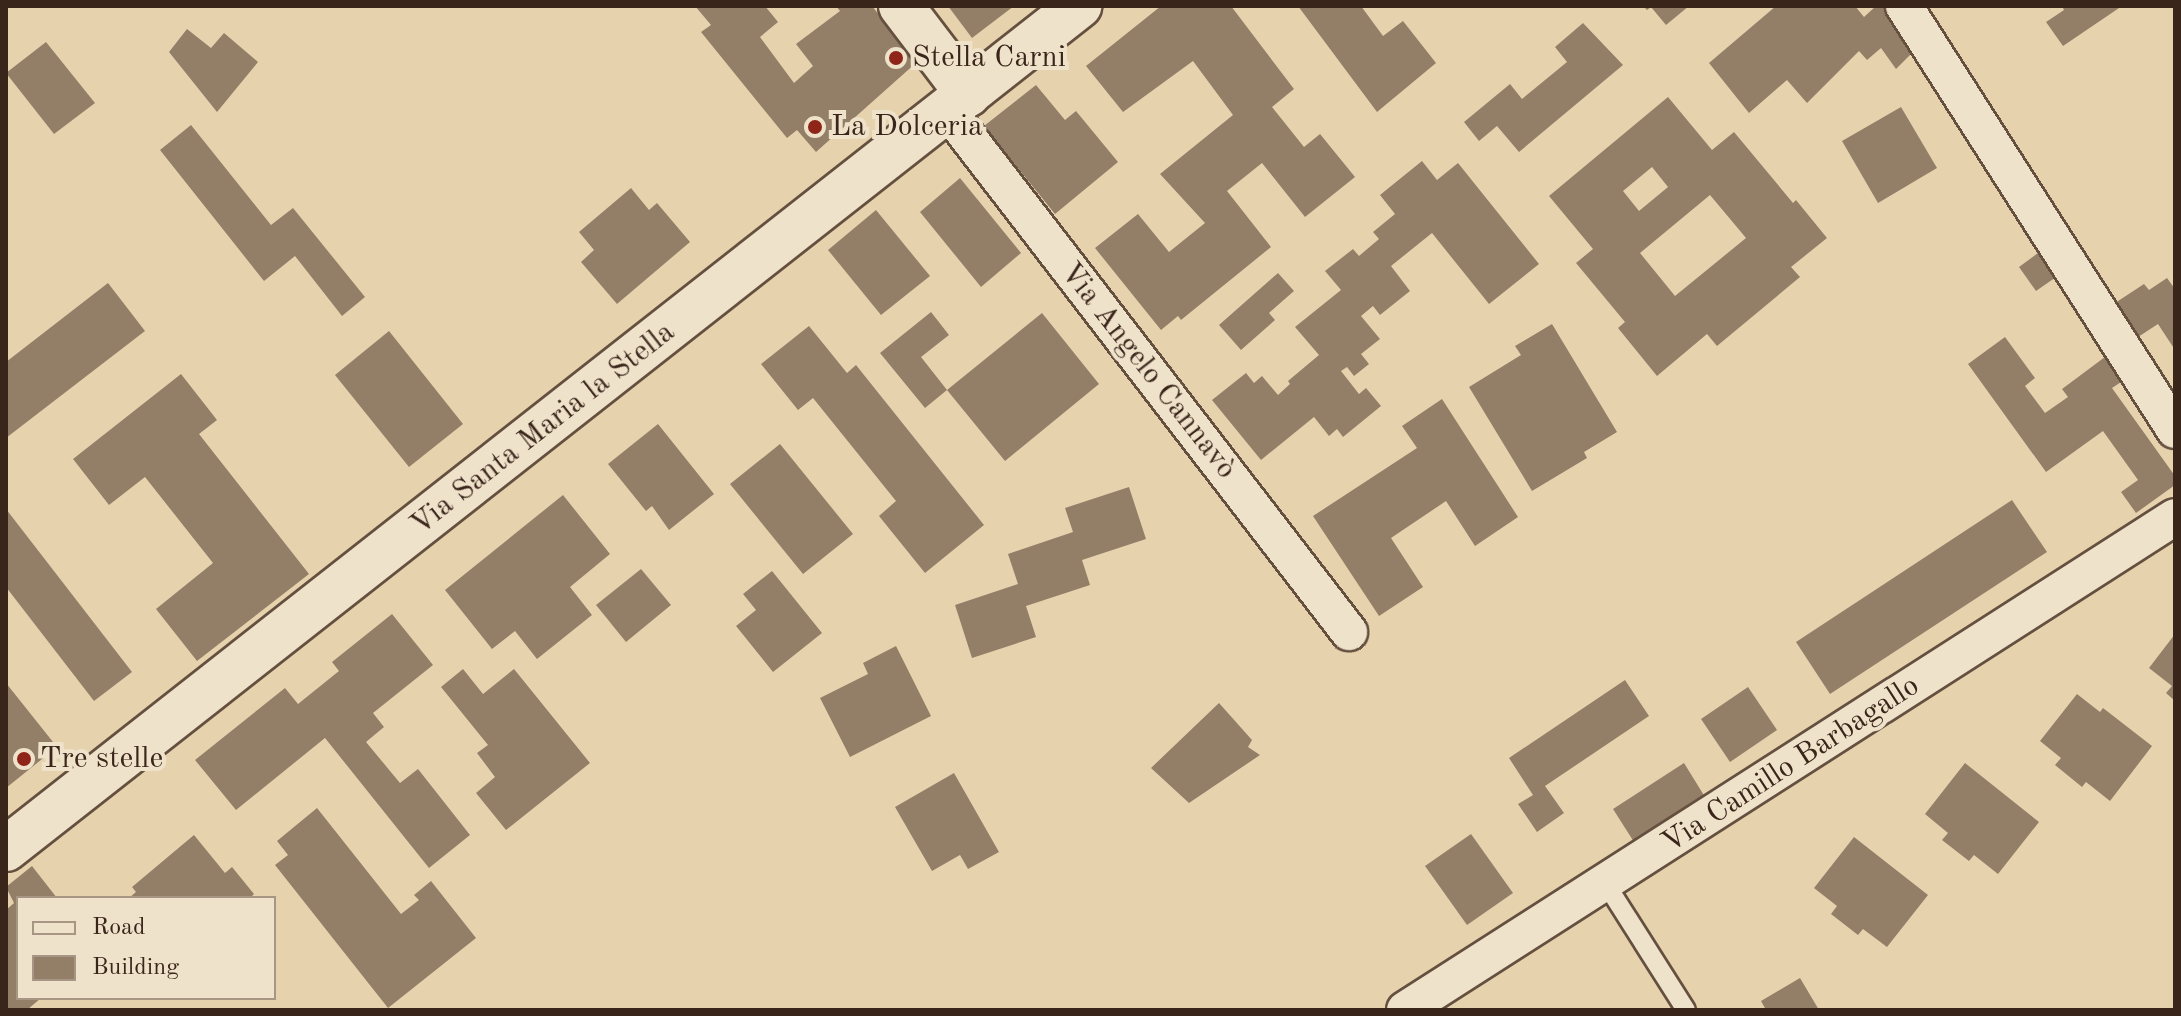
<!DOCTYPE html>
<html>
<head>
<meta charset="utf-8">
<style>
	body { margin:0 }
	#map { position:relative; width:2181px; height:1016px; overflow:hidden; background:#e6d3ae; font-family:"Old Standard TT",serif }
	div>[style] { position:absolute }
	.building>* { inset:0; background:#937f67 }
	.roads { filter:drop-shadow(2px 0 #655040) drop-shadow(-2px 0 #655040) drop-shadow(0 2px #655040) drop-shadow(0 -2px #655040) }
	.lane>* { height:18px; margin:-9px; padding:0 9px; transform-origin:9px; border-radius:9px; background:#efe2ca }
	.street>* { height:36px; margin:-18px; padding:0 18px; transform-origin:18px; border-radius:18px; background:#efe2ca }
	.secondary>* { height:44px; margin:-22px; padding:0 22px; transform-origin:22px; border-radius:22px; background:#efe2ca }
	.dots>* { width:22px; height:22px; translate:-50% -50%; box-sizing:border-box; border:4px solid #efe2ca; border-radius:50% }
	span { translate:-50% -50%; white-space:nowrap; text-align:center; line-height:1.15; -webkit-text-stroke:8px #efe2ca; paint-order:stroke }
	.poi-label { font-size:30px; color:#3a251b }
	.left { translate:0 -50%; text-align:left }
	.street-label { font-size:30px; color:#3a251b }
	.frame { position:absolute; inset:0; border:8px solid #3a251b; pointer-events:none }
	.legend { position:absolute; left:16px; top:896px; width:260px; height:104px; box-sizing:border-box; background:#efe2ca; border:2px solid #a79684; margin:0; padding:10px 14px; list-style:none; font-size:24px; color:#3a251b }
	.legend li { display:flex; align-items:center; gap:16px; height:40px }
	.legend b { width:40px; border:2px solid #a79684 }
</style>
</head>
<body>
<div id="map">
	<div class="building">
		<i style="clip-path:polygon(695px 6px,765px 6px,778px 22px,760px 37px,794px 83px,813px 66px,796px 44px,840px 11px,836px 6px,872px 6px,917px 62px,816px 152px,797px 130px,787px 138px,701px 32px,711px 25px)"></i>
		<i style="clip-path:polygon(948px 6px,1014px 6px,972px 38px)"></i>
		<i style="clip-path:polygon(1161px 6px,1231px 6px,1294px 89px,1272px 107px,1304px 147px,1320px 134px,1355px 177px,1305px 217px,1262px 163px,1227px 191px,1271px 247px,1181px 320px,1178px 316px,1161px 330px,1095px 248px,1138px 214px,1169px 252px,1205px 223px,1160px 174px,1233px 115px,1193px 61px,1123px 112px,1086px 66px)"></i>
		<i style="clip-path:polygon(1298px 6px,1361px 6px,1383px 36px,1403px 21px,1436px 63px,1377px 112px)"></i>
		<i style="clip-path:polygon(1643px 6px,1689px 6px,1666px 25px,1651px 7px,1647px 10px)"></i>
		<i style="clip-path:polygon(1776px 6px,1855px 6px,1864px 17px,1876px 6px,1883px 6px,1913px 52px,1896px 69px,1881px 48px,1867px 60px,1859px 51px,1807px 103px,1787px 80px,1749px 113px,1709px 63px)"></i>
		<i style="clip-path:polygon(2062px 6px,2122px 6px,2063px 46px,2046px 22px,2064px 10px)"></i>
		<i style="clip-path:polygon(1583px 23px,1623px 65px,1519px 152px,1497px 126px,1479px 141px,1464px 122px,1510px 84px,1522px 99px,1567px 62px,1555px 47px)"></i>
		<i style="clip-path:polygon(187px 29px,211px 48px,224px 33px,258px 62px,217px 112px,169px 52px)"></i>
		<i style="clip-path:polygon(46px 42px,95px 103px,54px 134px,6px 73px)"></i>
		<i style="clip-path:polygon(1036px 85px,1065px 120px,1076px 111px,1118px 162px,1055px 214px,984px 126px)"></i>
		<i style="clip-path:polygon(evenodd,1668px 97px,1712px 150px,1734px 132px,1793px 203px,1796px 200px,1827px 238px,1791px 267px,1800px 277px,1717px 346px,1707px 334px,1657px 376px,1618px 328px,1625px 322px,1576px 263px,1593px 249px,1549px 196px,1668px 97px,1652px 167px,1668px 187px,1639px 211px,1623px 191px,1652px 167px,1668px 97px,1710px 195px,1746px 238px,1675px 296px,1640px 253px,1710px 195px)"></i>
		<i style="clip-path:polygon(1901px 107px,1937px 168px,1878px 203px,1842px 141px)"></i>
		<i style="clip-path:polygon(191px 125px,271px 225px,293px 208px,365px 297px,342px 316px,295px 256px,264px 281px,160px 150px)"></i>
		<i style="clip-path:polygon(1422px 161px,1437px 180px,1458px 163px,1539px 264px,1489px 304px,1432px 233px,1391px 266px,1410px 291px,1380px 315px,1373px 306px,1361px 316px,1380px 339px,1361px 354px,1369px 364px,1354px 376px,1347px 367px,1341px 371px,1359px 394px,1366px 388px,1381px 406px,1343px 437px,1337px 429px,1329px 436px,1314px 417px,1261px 460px,1212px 400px,1246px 373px,1254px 383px,1262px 376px,1278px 395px,1290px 384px,1288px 381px,1319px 355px,1295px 327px,1341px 290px,1325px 271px,1353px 249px,1359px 256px,1379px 239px,1373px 232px,1395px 214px,1380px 195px)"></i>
		<i style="clip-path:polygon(960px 178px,1021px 253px,981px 287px,920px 212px)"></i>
		<i style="clip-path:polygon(631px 188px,649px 210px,657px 203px,690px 242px,617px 304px,581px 262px,594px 250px,579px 232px)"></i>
		<i style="clip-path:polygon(876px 210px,930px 276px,881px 315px,828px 250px)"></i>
		<i style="clip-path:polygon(2042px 250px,2059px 275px,2036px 291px,2019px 267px)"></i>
		<i style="clip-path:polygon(1278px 273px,1294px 291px,1269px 313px,1275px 320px,1241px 350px,1219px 325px)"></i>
		<i style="clip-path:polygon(2167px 278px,2175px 289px,2175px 350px,2158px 324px,2135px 339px,2112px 305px,2144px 284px,2149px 290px)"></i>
		<i style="clip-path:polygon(108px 283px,145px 331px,6px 438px,6px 362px)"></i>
		<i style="clip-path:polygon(931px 312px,949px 335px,921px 357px,947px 390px,1042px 313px,1099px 384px,1005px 461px,947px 390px,925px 408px,880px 353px)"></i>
		<i style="clip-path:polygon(1552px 324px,1617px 432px,1584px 452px,1587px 458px,1532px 491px,1469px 387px,1521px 355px,1515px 346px)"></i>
		<i style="clip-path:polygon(809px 326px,847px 373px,856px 365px,984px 525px,925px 573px,879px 516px,896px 501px,813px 398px,798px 410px,761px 364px)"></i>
		<i style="clip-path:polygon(389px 331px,463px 424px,409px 467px,335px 375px)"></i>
		<i style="clip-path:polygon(2005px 337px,2035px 378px,2025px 386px,2045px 413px,2068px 397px,2062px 389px,2109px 354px,2127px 378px,2112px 388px,2175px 476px,2175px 485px,2136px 513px,2121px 492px,2138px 480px,2103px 431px,2046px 472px,1968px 364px)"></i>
		<i style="clip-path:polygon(181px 374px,217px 420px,199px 434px,309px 574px,197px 661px,156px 609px,213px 563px,145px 477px,109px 505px,73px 459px)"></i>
		<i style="clip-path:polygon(1442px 399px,1518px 517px,1475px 546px,1446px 501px,1391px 538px,1423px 587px,1379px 616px,1313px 516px,1417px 448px,1402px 426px)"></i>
		<i style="clip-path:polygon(658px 424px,714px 494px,669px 530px,652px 506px,646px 511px,608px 464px)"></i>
		<i style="clip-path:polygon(780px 444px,853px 534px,803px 574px,730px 484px)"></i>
		<i style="clip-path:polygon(1129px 487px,1146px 539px,1082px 560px,1090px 585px,1026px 606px,1036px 637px,972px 658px,955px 605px,1018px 584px,1008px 554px,1073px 532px,1065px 508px)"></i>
		<i style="clip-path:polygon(563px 495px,610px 554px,570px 587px,592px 615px,537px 659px,515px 631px,492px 649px,445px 590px)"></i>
		<i style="clip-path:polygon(2012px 500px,2047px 552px,1830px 694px,1796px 642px)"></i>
		<i style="clip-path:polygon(6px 509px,132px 672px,94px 701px,6px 587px)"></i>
		<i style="clip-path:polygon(641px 569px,671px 605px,626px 642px,596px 605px)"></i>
		<i style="clip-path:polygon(772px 571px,822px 633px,773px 672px,736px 626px,756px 610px,743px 594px)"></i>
		<i style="clip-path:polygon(392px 614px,433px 665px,373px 713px,384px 727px,366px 742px,400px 783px,418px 769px,470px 835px,429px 868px,325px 738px,236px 810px,195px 760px,285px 688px,298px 704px,339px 671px,332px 662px)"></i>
		<i style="clip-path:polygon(2175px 634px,2175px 701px,2166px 693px,2172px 686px,2149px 668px)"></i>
		<i style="clip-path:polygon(896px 646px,931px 716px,850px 757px,820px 698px,868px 674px,863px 663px)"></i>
		<i style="clip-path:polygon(463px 669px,483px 694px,514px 669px,590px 763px,506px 830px,476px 793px,495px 777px,477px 753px,488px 745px,441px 687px)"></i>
		<i style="clip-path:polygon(1625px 680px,1649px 716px,1545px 786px,1564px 813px,1537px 832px,1518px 804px,1533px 795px,1509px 758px)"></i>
		<i style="clip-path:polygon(6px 683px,57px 747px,6px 788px)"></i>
		<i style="clip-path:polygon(1748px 687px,1777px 730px,1730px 762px,1701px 719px)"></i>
		<i style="clip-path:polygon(2077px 694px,2100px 712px,2103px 708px,2152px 746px,2110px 801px,2086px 782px,2082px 787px,2055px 765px,2061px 758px,2040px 741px)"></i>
		<i style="clip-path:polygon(1219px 703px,1252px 740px,1248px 747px,1260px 755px,1189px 803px,1151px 768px)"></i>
		<i style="clip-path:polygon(1684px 763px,1705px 797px,1634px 842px,1613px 809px)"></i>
		<i style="clip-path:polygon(1965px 763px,2039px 822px,1998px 874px,1974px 855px,1969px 861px,1942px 840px,1948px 833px,1925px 814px)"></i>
		<i style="clip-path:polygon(954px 773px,999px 852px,968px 869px,960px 855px,932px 871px,895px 807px)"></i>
		<i style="clip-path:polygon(317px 808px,401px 914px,419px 900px,414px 895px,431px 881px,476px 938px,388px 1008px,275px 865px,288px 855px,277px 841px)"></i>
		<i style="clip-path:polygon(1471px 834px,1513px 893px,1467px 925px,1425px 866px)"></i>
		<i style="clip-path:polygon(194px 835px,225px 873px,232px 867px,254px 894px,250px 898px,129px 898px,136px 892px,132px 887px)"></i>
		<i style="clip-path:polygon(1854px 837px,1928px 895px,1887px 947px,1863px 929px,1858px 935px,1831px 914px,1837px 906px,1814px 888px)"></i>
		<i style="clip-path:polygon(32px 866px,57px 898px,18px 898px,18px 998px,41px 998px,27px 1010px,6px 1010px,6px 910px,14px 903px,6px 887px)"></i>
		<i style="clip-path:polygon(1800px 978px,1819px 1010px,1766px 1010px,1761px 1001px)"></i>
	</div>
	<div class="roads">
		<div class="lane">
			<i style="left:1606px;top:884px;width:149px;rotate:57.6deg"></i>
		</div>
		<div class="street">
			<i style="left:1904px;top:6px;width:503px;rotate:57.42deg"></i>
			<i style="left:947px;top:110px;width:659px;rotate:52.4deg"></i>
			<i style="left:1405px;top:1010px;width:914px;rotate:-32.63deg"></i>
		</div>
		<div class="secondary">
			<i style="left:901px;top:6px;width:111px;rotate:52.7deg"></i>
			<i style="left:6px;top:849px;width:1365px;rotate:-38.15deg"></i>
		</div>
	</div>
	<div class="dots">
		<i style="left:896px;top:58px;background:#8f2418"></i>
		<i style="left:815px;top:127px;background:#8f2418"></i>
		<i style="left:24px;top:759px;background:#8f2418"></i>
	</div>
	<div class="poi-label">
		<span class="left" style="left:912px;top:58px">Stella Carni</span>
		<span class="left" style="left:831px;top:127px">La Dolceria</span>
		<span class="left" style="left:40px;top:759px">Tre stelle</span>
	</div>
	<div class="street-label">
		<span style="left:1148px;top:371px;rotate:52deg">Via Angelo Cannavò</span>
		<span style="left:543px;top:429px;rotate:-38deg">Via Santa Maria la Stella</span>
		<span style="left:1791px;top:765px;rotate:-33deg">Via Camillo Barbagallo</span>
	</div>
	<div class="frame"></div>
	<ul class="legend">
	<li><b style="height:10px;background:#efe2ca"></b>Road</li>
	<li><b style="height:22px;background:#937f67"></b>Building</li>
	</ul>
</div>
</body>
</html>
